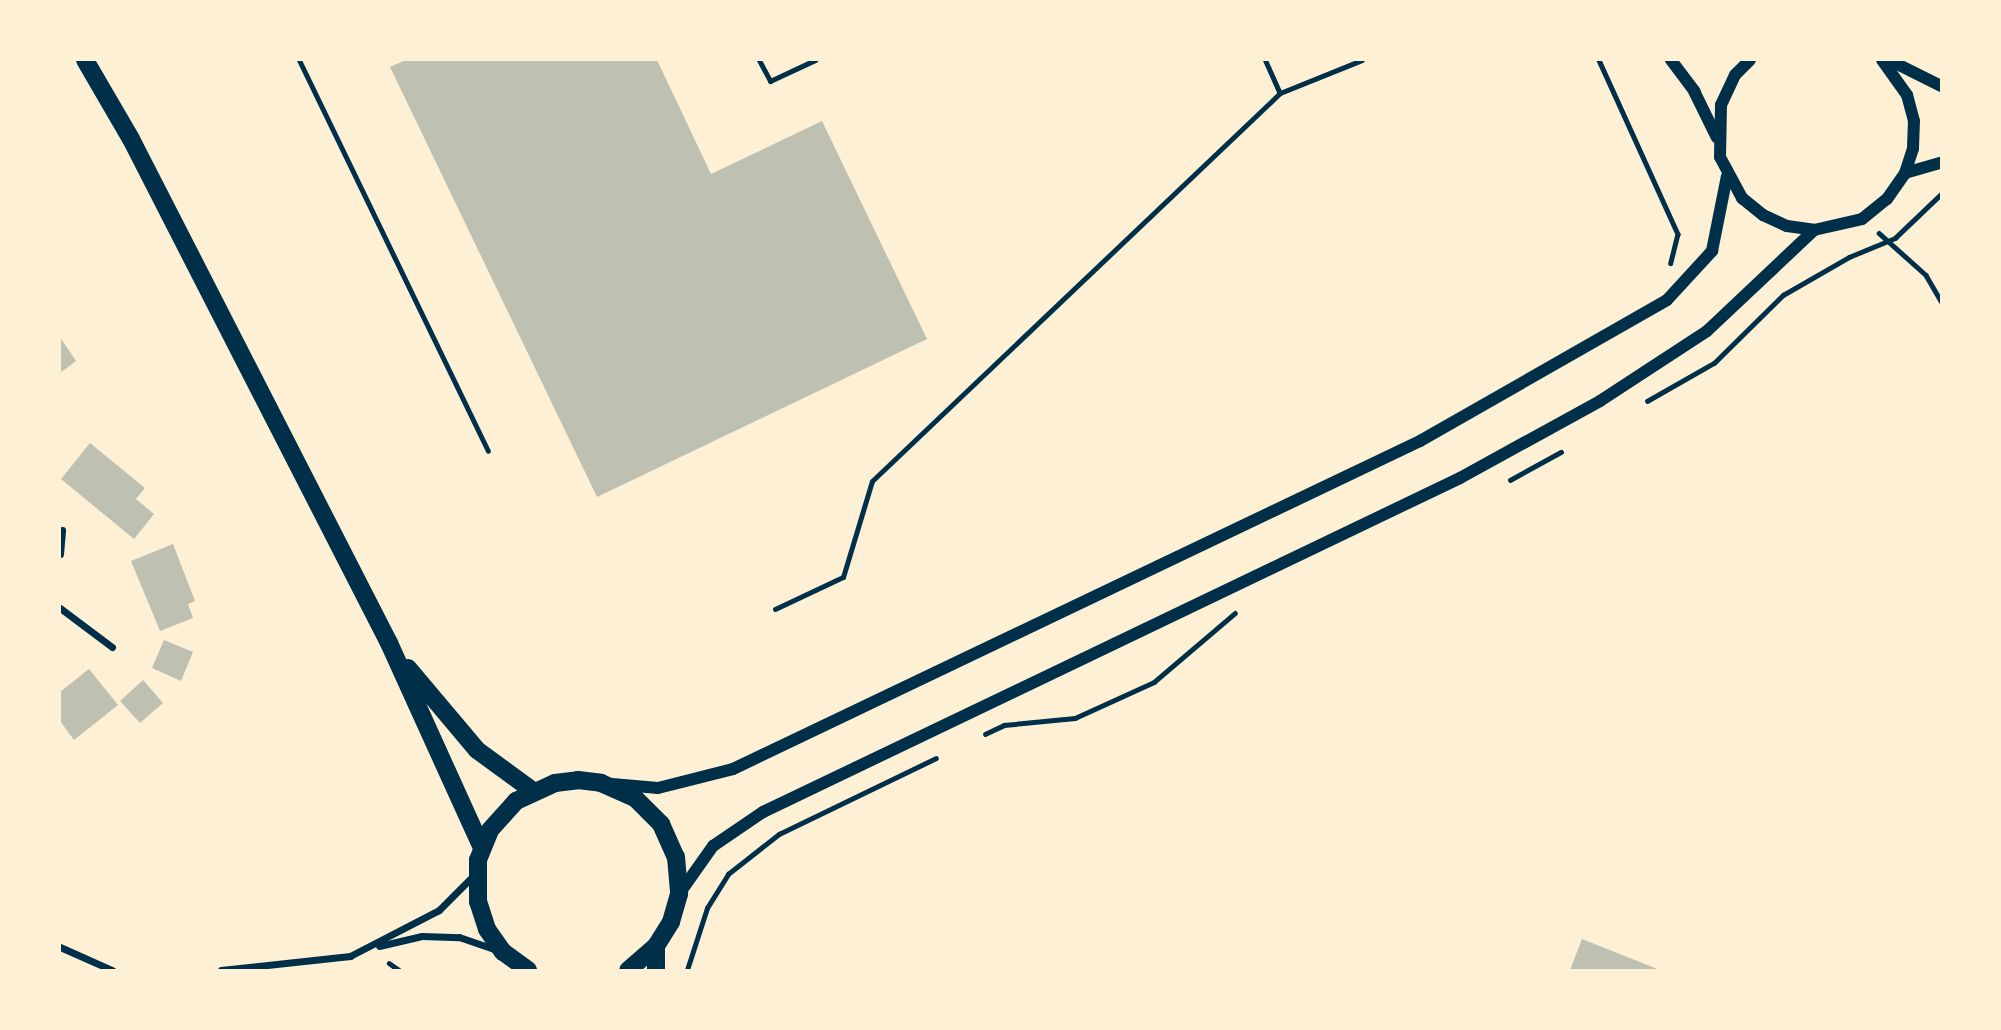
<!DOCTYPE html>
<html>
<head>
<meta charset="utf-8">
<style>
	body { margin:0 }
	#map { position:relative; width:2001px; height:1030px; overflow:hidden; background:#fdf0d5; font-family:Quicksand,sans-serif }
	div>[style] { position:absolute }
	.building>* { inset:0; background:#bec0b2 }
	.path>* { height:4.5px; margin:-2.25px; padding:0 2.25px; transform-origin:2.25px; border-radius:2.25px; background:#003049 }
	.service>* { height:5px; margin:-2.5px; padding:0 2.5px; transform-origin:2.5px; border-radius:2.5px; background:#003049 }
	.minor>* { height:7px; margin:-3.5px; padding:0 3.5px; transform-origin:3.5px; border-radius:3.5px; background:#003049 }
	.tertiary>* { height:12px; margin:-6px; padding:0 6px; transform-origin:6px; border-radius:6px; background:#003049 }
	.primary>* { height:18px; margin:-9px; padding:0 9px; transform-origin:9px; border-radius:9px; background:#003049 }
	span { translate:-50% -50%; white-space:nowrap; text-align:center; line-height:1.15; -webkit-text-stroke:6px #fdf0d5; paint-order:stroke }
	.frame { position:absolute; inset:0; border:61px solid #fdf0d5; pointer-events:none }
</style>
</head>
<body>
<div id="map">
	<div class="building">
		<i style="clip-path:polygon(406px 60px,657px 60px,711px 174px,822px 121px,927px 339px,597px 497px,390px 67px)"></i>
		<i style="clip-path:polygon(60px 337px,76px 361px,60px 373px)"></i>
		<i style="clip-path:polygon(90px 443px,145px 488px,136px 499px,154px 514px,134px 539px,61px 479px)"></i>
		<i style="clip-path:polygon(173px 544px,195px 601px,188px 604px,193px 618px,160px 631px,131px 561px)"></i>
		<i style="clip-path:polygon(164px 640px,193px 652px,181px 681px,152px 668px)"></i>
		<i style="clip-path:polygon(89px 669px,118px 705px,74px 740px,60px 721px,60px 692px)"></i>
		<i style="clip-path:polygon(143px 680px,163px 703px,140px 723px,120px 701px)"></i>
		<i style="clip-path:polygon(1582px 939px,1660px 970px,1570px 970px)"></i>
	</div>
	<div class="path">
		<i style="left:1599px;top:60px;width:191px;rotate:65.6deg"></i>
		<i style="left:1678px;top:234px;width:30px;rotate:104deg"></i>
		<i style="left:1879px;top:233px;width:63px;rotate:41.8deg"></i>
		<i style="left:1926px;top:275px;width:30px;rotate:60deg"></i>
		<i style="left:1647px;top:401px;width:77px;rotate:-29.6deg"></i>
		<i style="left:1714px;top:363px;width:97px;rotate:-44.6deg"></i>
		<i style="left:1783px;top:295px;width:76px;rotate:-29.9deg"></i>
		<i style="left:1849px;top:257px;width:50px;rotate:-22.4deg"></i>
		<i style="left:1895px;top:238px;width:64px;rotate:-43.7deg"></i>
		<i style="left:1510px;top:480px;width:58px;rotate:-28.8deg"></i>
		<i style="left:985px;top:734px;width:21px;rotate:-25deg"></i>
		<i style="left:1004px;top:725px;width:71px;rotate:-5.6deg"></i>
		<i style="left:1075px;top:718px;width:87px;rotate:-24.5deg"></i>
		<i style="left:1154px;top:682px;width:106px;rotate:-40.4deg"></i>
		<i style="left:389px;top:963px;width:12px;rotate:35deg"></i>
		<i style="left:687px;top:970px;width:65px;rotate:-72.1deg"></i>
		<i style="left:707px;top:908px;width:40px;rotate:-58deg"></i>
		<i style="left:728px;top:874px;width:65px;rotate:-38.1deg"></i>
		<i style="left:779px;top:834px;width:174px;rotate:-25.8deg"></i>
	</div>
	<div class="service">
		<i style="left:299px;top:60px;width:434px;rotate:64.2deg"></i>
		<i style="left:759px;top:60px;width:24px;rotate:62deg"></i>
		<i style="left:770px;top:81px;width:50px;rotate:-25deg"></i>
		<i style="left:1265px;top:60px;width:36px;rotate:66deg"></i>
		<i style="left:775px;top:609px;width:75px;rotate:-25.2deg"></i>
		<i style="left:843px;top:577px;width:100px;rotate:-73.2deg"></i>
		<i style="left:872px;top:481px;width:563px;rotate:-43.56deg"></i>
		<i style="left:1280px;top:93px;width:88px;rotate:-21.9deg"></i>
	</div>
	<div class="minor">
		<i style="left:60px;top:554px;width:24px;rotate:-85deg"></i>
		<i style="left:60px;top:608px;width:65px;rotate:36.9deg"></i>
		<i style="left:379px;top:946px;width:44px;rotate:-13.1deg"></i>
		<i style="left:422px;top:936px;width:37px;rotate:2deg"></i>
		<i style="left:459px;top:937px;width:40px;rotate:18.9deg"></i>
		<i style="left:60px;top:947px;width:57px;rotate:23.9deg"></i>
		<i style="left:221px;top:970px;width:130px;rotate:-6.2deg"></i>
		<i style="left:350px;top:956px;width:100px;rotate:-27.3deg"></i>
		<i style="left:439px;top:910px;width:48px;rotate:-45deg"></i>
	</div>
	<div class="tertiary">
		<i style="left:1671px;top:60px;width:39px;rotate:53deg"></i>
		<i style="left:1694px;top:91px;width:52px;rotate:63.9deg"></i>
		<i style="left:1750px;top:60px;width:21px;rotate:135deg"></i>
		<i style="left:1735px;top:75px;width:33px;rotate:115deg"></i>
		<i style="left:1721px;top:105px;width:52px;rotate:91.1deg"></i>
		<i style="left:1720px;top:157px;width:47px;rotate:61.8deg"></i>
		<i style="left:1742px;top:198px;width:27px;rotate:39deg"></i>
		<i style="left:1763px;top:215px;width:26px;rotate:25deg"></i>
		<i style="left:1787px;top:226px;width:27px;rotate:8deg"></i>
		<i style="left:1814px;top:230px;width:49px;rotate:-12.9deg"></i>
		<i style="left:1862px;top:219px;width:32px;rotate:-39deg"></i>
		<i style="left:1887px;top:199px;width:32px;rotate:-55deg"></i>
		<i style="left:1905px;top:173px;width:26px;rotate:-72deg"></i>
		<i style="left:1913px;top:148px;width:27px;rotate:-88deg"></i>
		<i style="left:1914px;top:121px;width:27px;rotate:-105deg"></i>
		<i style="left:1907px;top:95px;width:43px;rotate:-125.5deg"></i>
		<i style="left:1889px;top:60px;width:58px;rotate:26.6deg"></i>
		<i style="left:1905px;top:173px;width:37px;rotate:-16deg"></i>
		<i style="left:612px;top:784px;width:46px;rotate:5deg"></i>
		<i style="left:658px;top:788px;width:77px;rotate:-14.2deg"></i>
		<i style="left:733px;top:769px;width:761px;rotate:-25.52deg"></i>
		<i style="left:1420px;top:441px;width:284px;rotate:-29.7deg"></i>
		<i style="left:1667px;top:300px;width:67px;rotate:-47.4deg"></i>
		<i style="left:1712px;top:251px;width:76px;rotate:-78.7deg"></i>
		<i style="left:679px;top:894px;width:59px;rotate:-54.7deg"></i>
		<i style="left:713px;top:846px;width:60px;rotate:-34.2deg"></i>
		<i style="left:763px;top:812px;width:773px;rotate:-25.6deg"></i>
		<i style="left:1460px;top:478px;width:160px;rotate:-28.8deg"></i>
		<i style="left:1600px;top:401px;width:128px;rotate:-33.2deg"></i>
		<i style="left:1707px;top:331px;width:147px;rotate:-43.3deg"></i>
	</div>
	<div class="primary">
		<i style="left:85px;top:60px;width:91px;rotate:59.8deg"></i>
		<i style="left:131px;top:139px;width:566px;rotate:62.89deg"></i>
		<i style="left:389px;top:643px;width:225px;rotate:65.6deg"></i>
		<i style="left:408px;top:668px;width:107px;rotate:49.9deg"></i>
		<i style="left:477px;top:750px;width:69px;rotate:36.2deg"></i>
		<i style="left:528px;top:970px;width:31px;rotate:-144deg"></i>
		<i style="left:503px;top:952px;width:28px;rotate:-125deg"></i>
		<i style="left:487px;top:929px;width:28px;rotate:-108deg"></i>
		<i style="left:478px;top:902px;width:42px;rotate:-90deg"></i>
		<i style="left:478px;top:860px;width:32px;rotate:-68deg"></i>
		<i style="left:490px;top:830px;width:39px;rotate:-48deg"></i>
		<i style="left:516px;top:801px;width:43px;rotate:-24.8deg"></i>
		<i style="left:555px;top:783px;width:23px;rotate:-7deg"></i>
		<i style="left:578px;top:780px;width:23px;rotate:7deg"></i>
		<i style="left:601px;top:783px;width:37px;rotate:24deg"></i>
		<i style="left:635px;top:798px;width:37px;rotate:45deg"></i>
		<i style="left:661px;top:824px;width:36px;rotate:66deg"></i>
		<i style="left:676px;top:857px;width:37px;rotate:85deg"></i>
		<i style="left:679px;top:894px;width:29px;rotate:106deg"></i>
		<i style="left:671px;top:922px;width:28px;rotate:122deg"></i>
		<i style="left:656px;top:946px;width:37px;rotate:139deg"></i>
		<i style="left:656px;top:970px;width:24px;rotate:-90deg"></i>
	</div>
	<div class="frame"></div>
</div>
</body>
</html>
